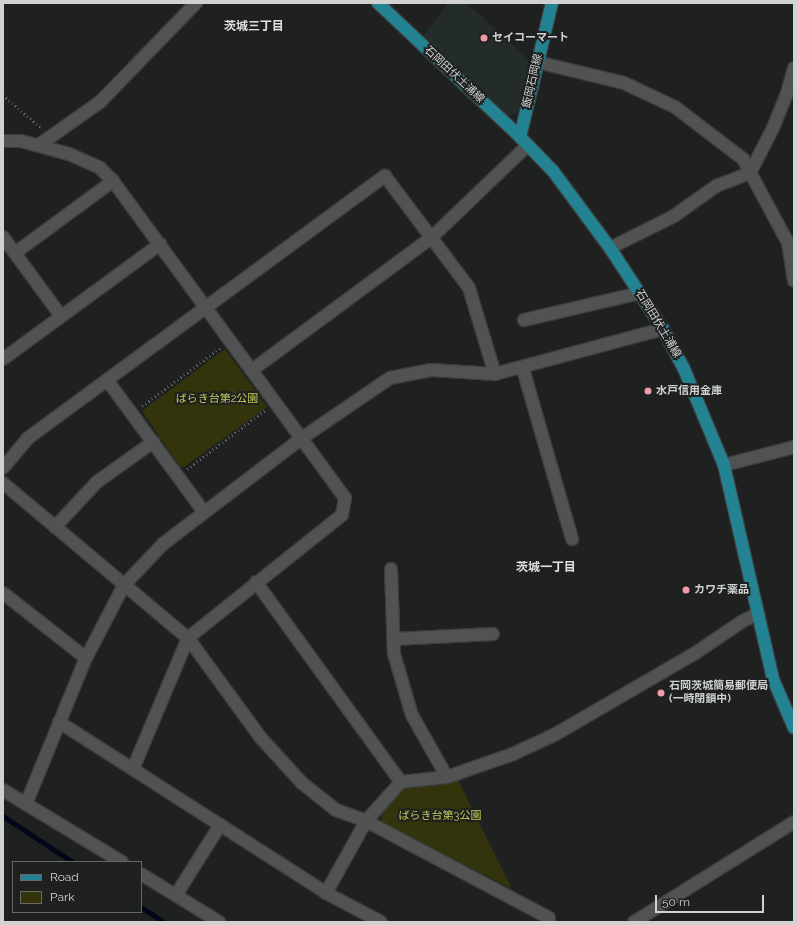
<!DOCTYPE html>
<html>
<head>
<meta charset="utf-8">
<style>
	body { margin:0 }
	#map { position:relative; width:797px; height:925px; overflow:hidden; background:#1e2120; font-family:Raleway,"Noto Sans JP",sans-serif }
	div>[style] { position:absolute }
	.built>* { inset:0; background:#232c2a }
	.green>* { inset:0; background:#33340c }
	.stream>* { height:4.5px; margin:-2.25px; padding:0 2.25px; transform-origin:2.25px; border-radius:2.25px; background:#000818 }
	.path>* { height:2.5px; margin-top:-1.25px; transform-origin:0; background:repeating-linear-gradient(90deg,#646666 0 1px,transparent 0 4px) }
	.roads { filter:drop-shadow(1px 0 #3c3e3e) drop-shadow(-1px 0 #3c3e3e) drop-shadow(0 1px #3c3e3e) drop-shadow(0 -1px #3c3e3e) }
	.minor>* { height:12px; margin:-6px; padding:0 6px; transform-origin:6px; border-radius:6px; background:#505352 }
	.major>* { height:12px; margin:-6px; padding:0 6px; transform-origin:6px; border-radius:6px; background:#248393 }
	.dots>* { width:11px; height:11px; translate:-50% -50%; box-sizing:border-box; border:2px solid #1e2120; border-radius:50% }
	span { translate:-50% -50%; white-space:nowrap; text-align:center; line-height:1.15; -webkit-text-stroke:4px #1e2120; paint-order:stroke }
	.poi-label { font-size:11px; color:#d0d2d2; font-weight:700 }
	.left { translate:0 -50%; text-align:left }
	.street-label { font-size:11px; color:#d0d2d2 }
	.park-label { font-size:11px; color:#c5ca59 }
	.neighbourhood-label { font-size:12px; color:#dee1e0; font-weight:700 }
	.frame { position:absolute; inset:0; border:4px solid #d0d2d2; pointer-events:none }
	.legend { position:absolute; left:12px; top:861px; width:130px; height:52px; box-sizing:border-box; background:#1e2120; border:1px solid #656867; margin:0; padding:5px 7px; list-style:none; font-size:12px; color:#d0d2d2 }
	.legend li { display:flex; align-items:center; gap:8px; height:20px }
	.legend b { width:20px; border:1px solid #656867 }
	.scale { position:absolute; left:655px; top:895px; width:109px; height:18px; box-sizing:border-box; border:2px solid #d0d2d2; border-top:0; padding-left:5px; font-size:12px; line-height:14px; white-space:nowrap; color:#d0d2d2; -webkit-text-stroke:3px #1e2120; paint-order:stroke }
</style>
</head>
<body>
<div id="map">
	<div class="built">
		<i style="clip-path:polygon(448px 3px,467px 3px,527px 58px,529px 63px,520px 110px,516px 115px,508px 115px,423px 36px)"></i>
	</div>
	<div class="green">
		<i style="clip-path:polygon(225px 349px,267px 407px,184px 467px,180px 467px,142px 411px)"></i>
		<i style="clip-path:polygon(458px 780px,512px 889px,382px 822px,381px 815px,404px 788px)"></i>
	</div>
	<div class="stream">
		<i style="left:3px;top:816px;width:84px;rotate:33.3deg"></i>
		<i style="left:141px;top:907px;width:27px;rotate:33deg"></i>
	</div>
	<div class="path">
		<i style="left:3px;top:95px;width:50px;rotate:41deg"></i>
		<i style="left:142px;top:406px;width:97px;rotate:-36.6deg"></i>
		<i style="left:187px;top:469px;width:98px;rotate:-37.1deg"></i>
	</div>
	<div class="roads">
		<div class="minor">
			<i style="left:537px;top:62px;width:89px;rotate:13.6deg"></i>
			<i style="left:624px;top:83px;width:56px;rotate:25.2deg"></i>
			<i style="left:675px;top:107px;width:86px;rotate:37.4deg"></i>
			<i style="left:743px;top:159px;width:95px;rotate:61.8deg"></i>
			<i style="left:788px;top:243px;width:38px;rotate:81deg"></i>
			<i style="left:3px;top:141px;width:18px"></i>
			<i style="left:21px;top:141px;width:50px;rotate:15.2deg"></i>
			<i style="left:69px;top:154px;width:34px;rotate:24deg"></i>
			<i style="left:100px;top:168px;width:18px;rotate:45deg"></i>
			<i style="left:113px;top:181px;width:393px;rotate:53.8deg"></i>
			<i style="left:345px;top:498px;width:17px;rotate:100deg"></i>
			<i style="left:342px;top:515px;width:197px;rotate:141.4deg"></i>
			<i style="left:188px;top:638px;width:142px;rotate:112.8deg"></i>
			<i style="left:39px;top:145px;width:75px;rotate:-35.2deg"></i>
			<i style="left:100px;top:102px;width:138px;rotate:-45.9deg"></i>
			<i style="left:3px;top:237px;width:98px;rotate:53.7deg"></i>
			<i style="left:610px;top:248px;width:72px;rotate:-26.6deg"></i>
			<i style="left:674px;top:216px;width:52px;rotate:-35.5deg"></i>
			<i style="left:716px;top:186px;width:36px;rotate:-21deg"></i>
			<i style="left:750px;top:173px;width:51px;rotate:-62.9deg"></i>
			<i style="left:773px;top:128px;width:38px;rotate:-68deg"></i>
			<i style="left:787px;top:93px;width:26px;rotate:-74deg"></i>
			<i style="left:15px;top:253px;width:122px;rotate:-36.3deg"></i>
			<i style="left:524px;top:320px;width:119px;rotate:-13.1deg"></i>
			<i style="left:3px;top:359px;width:195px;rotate:-36.2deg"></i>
			<i style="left:523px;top:369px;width:177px;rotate:73.9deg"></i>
			<i style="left:252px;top:370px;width:222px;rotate:-36.4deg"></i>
			<i style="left:431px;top:238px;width:134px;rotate:-43.8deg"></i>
			<i style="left:107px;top:380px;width:164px;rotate:53.7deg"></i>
			<i style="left:724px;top:465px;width:72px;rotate:-14.4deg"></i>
			<i style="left:3px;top:468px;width:39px;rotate:-50deg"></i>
			<i style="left:28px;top:438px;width:443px;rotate:-36.3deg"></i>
			<i style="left:385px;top:176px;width:140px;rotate:53.1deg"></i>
			<i style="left:469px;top:288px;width:90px;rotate:73.2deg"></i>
			<i style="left:3px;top:483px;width:241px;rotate:40deg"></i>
			<i style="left:188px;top:638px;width:124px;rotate:53.9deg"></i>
			<i style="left:261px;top:738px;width:61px;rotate:47.7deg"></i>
			<i style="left:302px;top:783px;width:43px;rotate:38.5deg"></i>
			<i style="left:336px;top:810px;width:32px;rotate:20deg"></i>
			<i style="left:366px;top:821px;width:207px;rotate:27.9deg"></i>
			<i style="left:549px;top:918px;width:4px;rotate:117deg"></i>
			<i style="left:55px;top:527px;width:62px;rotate:-47deg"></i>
			<i style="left:97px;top:482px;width:69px;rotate:-35.5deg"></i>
			<i style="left:391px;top:569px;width:85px;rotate:88deg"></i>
			<i style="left:394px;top:654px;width:64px;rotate:73.6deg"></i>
			<i style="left:412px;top:715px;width:71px;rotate:60.6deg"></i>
			<i style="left:256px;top:582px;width:247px;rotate:54.1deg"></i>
			<i style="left:3px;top:593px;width:105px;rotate:38.1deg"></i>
			<i style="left:393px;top:639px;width:100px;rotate:-2.9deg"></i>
			<i style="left:59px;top:722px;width:317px;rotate:32.6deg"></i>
			<i style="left:326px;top:893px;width:62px;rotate:27.8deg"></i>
			<i style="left:3px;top:790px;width:139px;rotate:31.2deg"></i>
			<i style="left:26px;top:804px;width:158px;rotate:-67.7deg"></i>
			<i style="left:86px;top:658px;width:82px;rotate:-62.5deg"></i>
			<i style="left:124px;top:585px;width:57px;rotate:-46.4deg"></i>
			<i style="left:163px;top:544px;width:175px;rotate:-37.3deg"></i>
			<i style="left:302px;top:438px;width:107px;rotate:-34.3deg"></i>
			<i style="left:390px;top:378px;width:42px;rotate:-11deg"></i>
			<i style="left:431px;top:370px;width:64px;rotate:3.6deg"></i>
			<i style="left:495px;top:374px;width:174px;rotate:-15deg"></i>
			<i style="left:141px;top:874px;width:92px;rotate:31.6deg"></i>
			<i style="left:326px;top:893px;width:82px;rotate:-60.9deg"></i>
			<i style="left:366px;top:821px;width:52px;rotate:-48.1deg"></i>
			<i style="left:401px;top:782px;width:46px;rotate:-6.2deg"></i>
			<i style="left:447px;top:777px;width:70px;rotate:-19.2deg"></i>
			<i style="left:513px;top:754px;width:45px;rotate:-24.9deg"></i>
			<i style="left:554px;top:735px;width:162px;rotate:-30.1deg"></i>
			<i style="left:694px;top:654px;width:57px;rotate:-34.2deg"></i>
			<i style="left:741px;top:622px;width:18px;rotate:-27deg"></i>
			<i style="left:176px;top:895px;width:83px;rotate:-57.8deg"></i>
			<i style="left:634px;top:922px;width:189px;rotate:-32deg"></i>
		</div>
		<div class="major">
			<i style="left:378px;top:3px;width:195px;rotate:43.3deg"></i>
			<i style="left:520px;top:137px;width:47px;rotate:45.9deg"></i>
			<i style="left:553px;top:171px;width:96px;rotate:53.5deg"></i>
			<i style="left:610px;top:248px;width:97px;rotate:56.8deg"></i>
			<i style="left:663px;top:329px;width:45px;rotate:62.3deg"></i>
			<i style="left:684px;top:369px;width:104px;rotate:67.4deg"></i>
			<i style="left:724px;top:465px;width:220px;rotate:77.1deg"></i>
			<i style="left:773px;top:679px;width:53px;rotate:66.8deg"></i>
			<i style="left:520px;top:137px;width:138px;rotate:-76.6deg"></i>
		</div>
	</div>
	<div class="dots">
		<i style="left:484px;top:38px;background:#f39aaa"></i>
		<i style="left:648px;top:391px;background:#f39aaa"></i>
		<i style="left:686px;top:590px;background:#f39aaa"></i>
		<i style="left:661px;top:693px;background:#f39aaa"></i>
	</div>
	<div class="poi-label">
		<span class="left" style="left:492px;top:38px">セイコーマート</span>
		<span class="left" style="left:656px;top:391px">水戸信用金庫</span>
		<span class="left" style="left:694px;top:590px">カワチ薬品</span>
		<span class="left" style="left:669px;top:693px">石岡茨城簡易郵便局<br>(一時閉鎖中)</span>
	</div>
	<div class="street-label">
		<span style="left:454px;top:75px;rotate:43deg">石岡田伏土浦線</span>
		<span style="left:533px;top:81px;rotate:-77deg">飯岡石岡線</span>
		<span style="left:658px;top:324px;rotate:59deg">石岡田伏土浦線</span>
	</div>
	<div class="park-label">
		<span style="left:217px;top:399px">ばらき台第2公園</span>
		<span style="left:440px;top:816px">ばらき台第3公園</span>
	</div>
	<div class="neighbourhood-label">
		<span style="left:254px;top:27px">茨城三丁目</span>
		<span style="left:546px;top:568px">茨城一丁目</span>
	</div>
	<div class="frame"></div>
	<ul class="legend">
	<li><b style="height:5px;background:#248393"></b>Road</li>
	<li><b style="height:11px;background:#33340c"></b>Park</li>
	</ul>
	<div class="scale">50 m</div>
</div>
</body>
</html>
